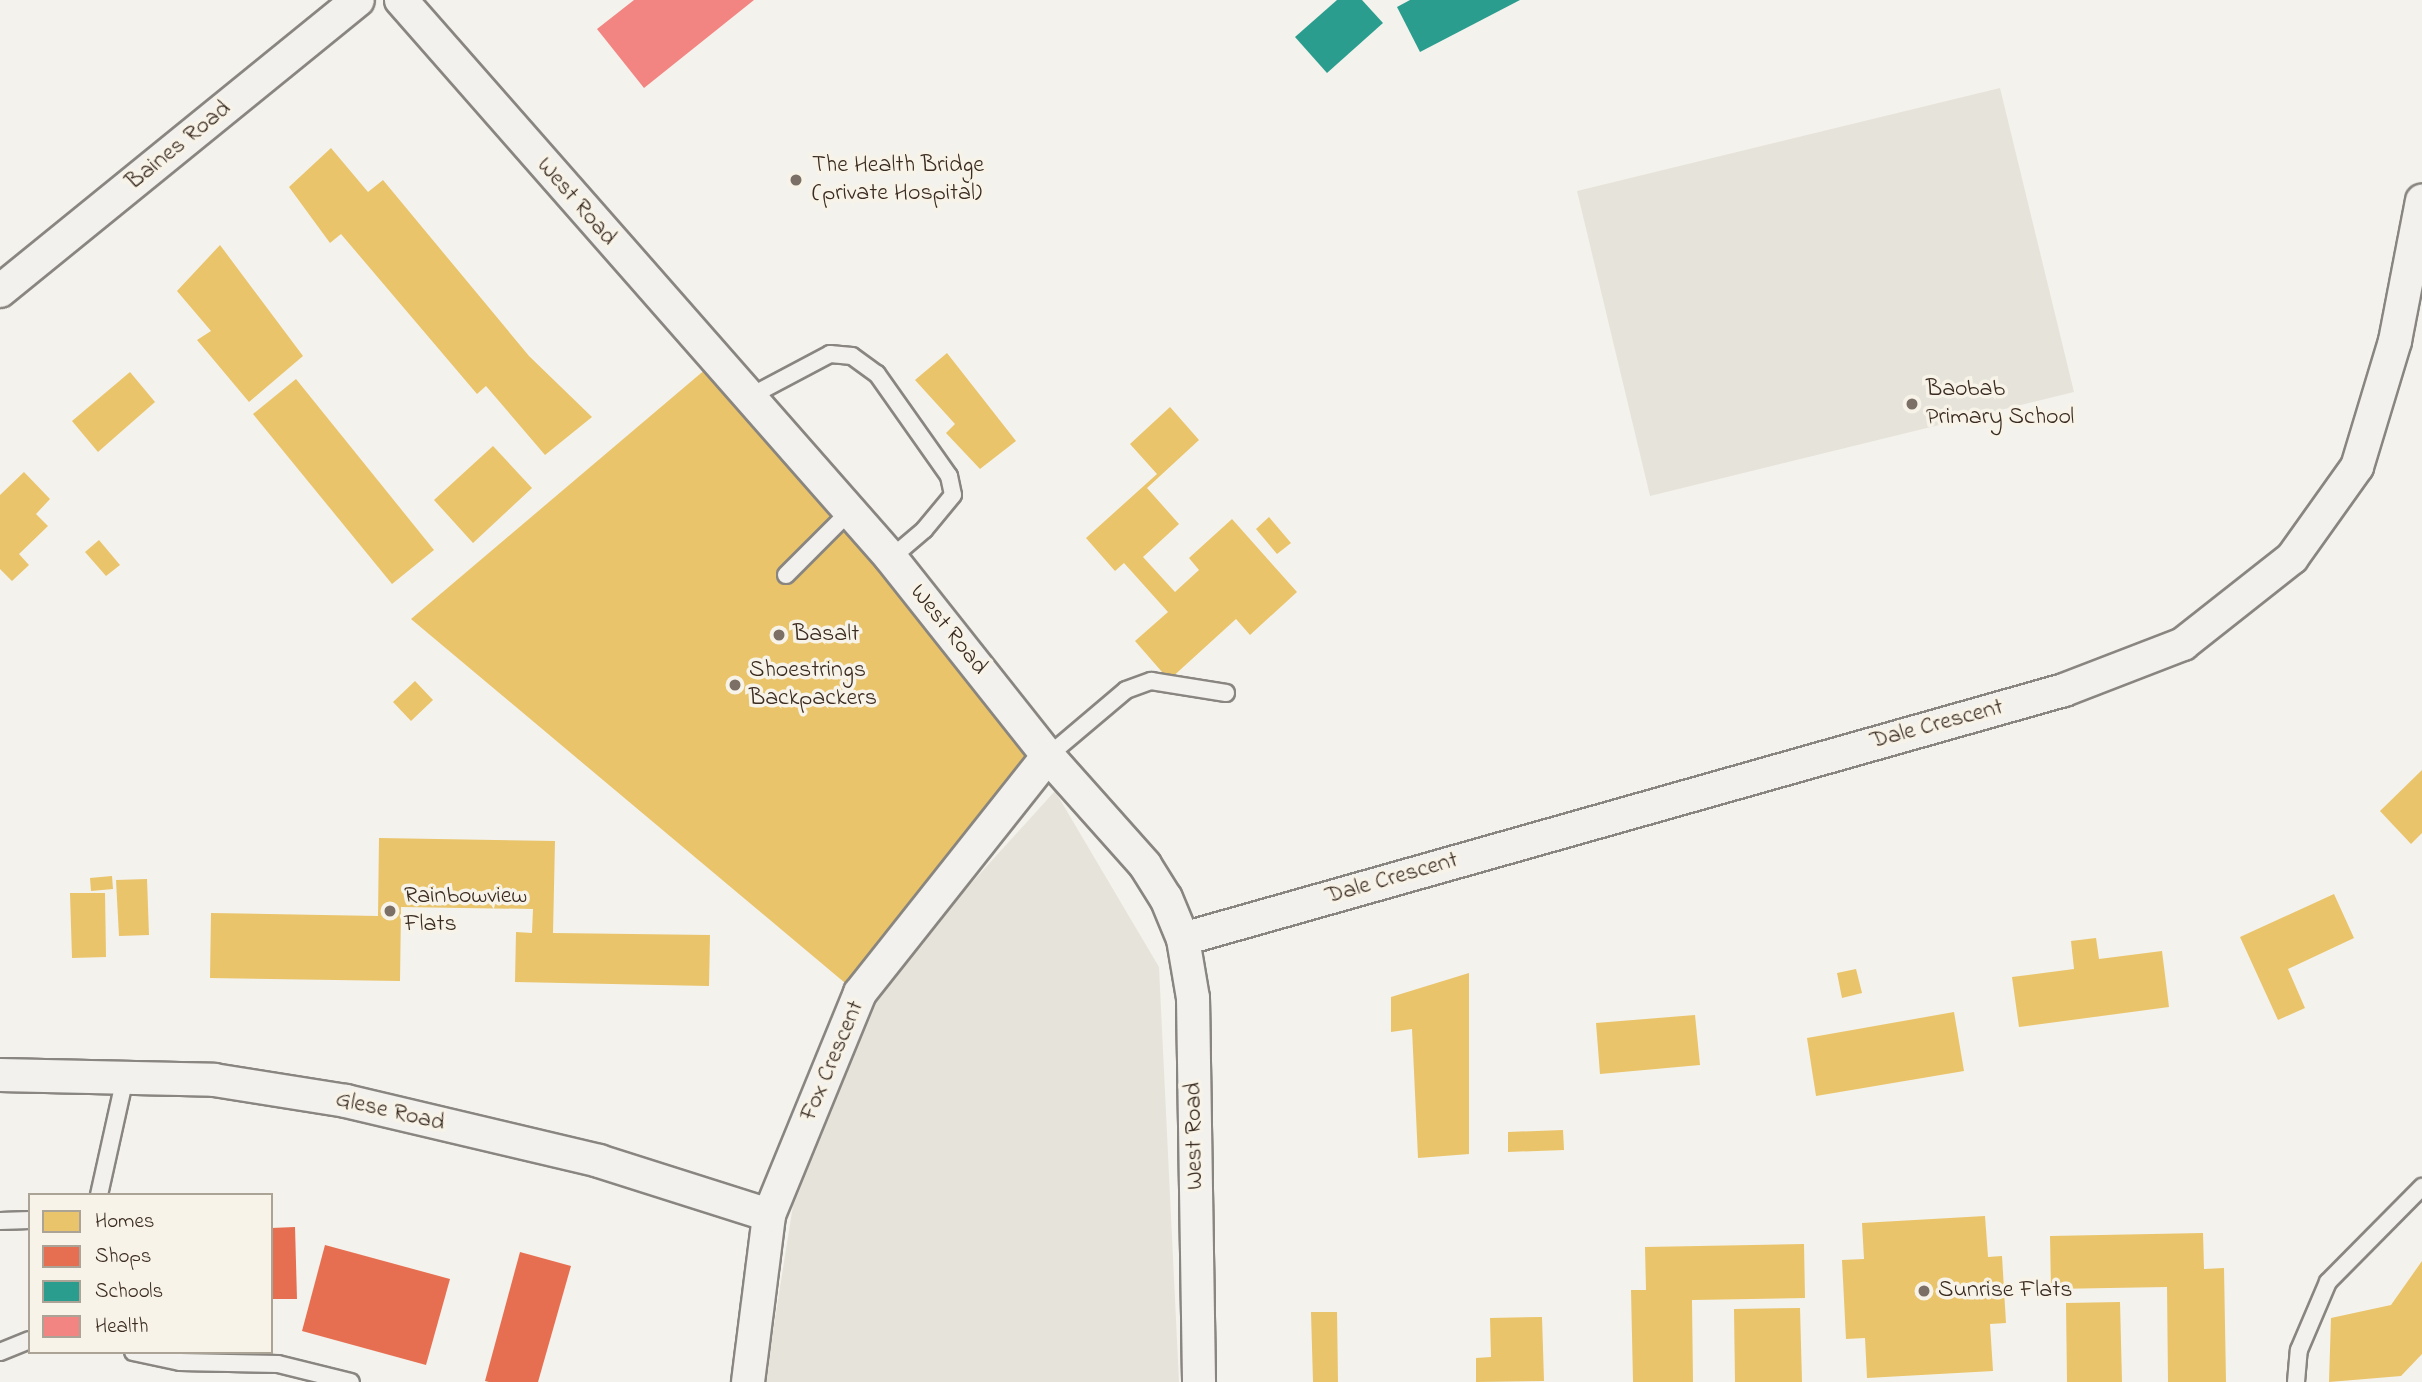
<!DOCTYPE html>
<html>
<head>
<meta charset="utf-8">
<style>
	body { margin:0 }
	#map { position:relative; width:2422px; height:1382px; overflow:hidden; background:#f4f2ec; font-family:"Indie Flower",sans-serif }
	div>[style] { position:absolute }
	.green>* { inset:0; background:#e6e3da }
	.homes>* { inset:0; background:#e9c46a }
	.shops>* { inset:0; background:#e76f51 }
	.schools>* { inset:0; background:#2a9d8f }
	.health>* { inset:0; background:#f28482 }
	.roads { filter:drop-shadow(2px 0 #898580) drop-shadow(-2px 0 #898580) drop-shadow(0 2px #898580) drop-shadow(0 -2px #898580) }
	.lane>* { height:16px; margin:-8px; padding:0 8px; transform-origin:8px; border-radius:8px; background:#f2f1ed }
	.street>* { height:32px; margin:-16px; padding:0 16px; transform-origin:16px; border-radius:16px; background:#f2f1ed }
	.dots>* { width:19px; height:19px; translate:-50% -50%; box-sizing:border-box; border:4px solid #f7f3e8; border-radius:50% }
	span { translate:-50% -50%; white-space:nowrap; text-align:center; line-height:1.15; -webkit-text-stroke:7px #f7f3e8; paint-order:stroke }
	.street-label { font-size:24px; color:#3b2a1e }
	.poi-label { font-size:24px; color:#3b2a1e }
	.left { translate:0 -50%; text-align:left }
	.legend { position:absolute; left:28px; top:1193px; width:245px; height:161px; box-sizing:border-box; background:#f7f3e8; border:2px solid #aca397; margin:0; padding:9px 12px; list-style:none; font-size:21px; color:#3b2a1e }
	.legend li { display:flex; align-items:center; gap:14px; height:35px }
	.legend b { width:35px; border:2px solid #aca397 }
</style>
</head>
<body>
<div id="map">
	<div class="green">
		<i style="clip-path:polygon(2000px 88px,2074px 392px,1650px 496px,1577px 191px)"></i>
		<i style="clip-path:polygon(1055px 791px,1159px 967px,1179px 1382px,765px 1382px,794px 1199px,886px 977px)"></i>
	</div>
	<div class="homes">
		<i style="clip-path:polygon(331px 148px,368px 192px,383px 180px,529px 356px,592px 417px,545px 455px,486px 386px,477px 394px,341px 234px,330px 243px,289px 187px)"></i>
		<i style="clip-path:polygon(220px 245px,303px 356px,249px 402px,197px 340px,211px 331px,177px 291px)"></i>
		<i style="clip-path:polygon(947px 353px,1016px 441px,980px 469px,946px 433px,955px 424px,915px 380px)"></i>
		<i style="clip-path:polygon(707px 368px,1039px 750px,851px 988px,411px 619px)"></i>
		<i style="clip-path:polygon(130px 372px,155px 402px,98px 452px,72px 421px)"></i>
		<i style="clip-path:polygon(296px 379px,434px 550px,392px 584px,253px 414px)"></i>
		<i style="clip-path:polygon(1170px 407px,1199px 440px,1147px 488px,1179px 524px,1143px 557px,1175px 592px,1199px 570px,1189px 558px,1232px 519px,1297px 592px,1250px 635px,1236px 619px,1169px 680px,1135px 641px,1168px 612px,1124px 563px,1115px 571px,1086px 538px,1157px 474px,1130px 444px)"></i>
		<i style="clip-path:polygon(493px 446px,532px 488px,473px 543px,434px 500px)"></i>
		<i style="clip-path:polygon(24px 472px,50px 499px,36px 514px,48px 526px,19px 554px,29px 565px,12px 581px,0 569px,0 495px)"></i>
		<i style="clip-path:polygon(1269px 517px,1291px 543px,1277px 554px,1256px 529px)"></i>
		<i style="clip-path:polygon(99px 540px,120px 565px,106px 576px,85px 552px)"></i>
		<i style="clip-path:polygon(415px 681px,433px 700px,411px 721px,393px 702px)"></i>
		<i style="clip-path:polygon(2422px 770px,2422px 833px,2411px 844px,2380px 811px)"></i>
		<i style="clip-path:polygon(379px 838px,555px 841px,553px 933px,710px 935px,709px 986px,515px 982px,516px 932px,532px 933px,533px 909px,401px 907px,400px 981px,210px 978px,211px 913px,378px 916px)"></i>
		<i style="clip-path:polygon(112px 876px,113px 889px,91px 891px,90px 878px)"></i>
		<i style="clip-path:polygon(147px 879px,149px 935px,119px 936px,116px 880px)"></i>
		<i style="clip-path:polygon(70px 893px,105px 893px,106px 957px,72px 958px)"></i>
		<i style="clip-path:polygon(2334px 894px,2354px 938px,2288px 969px,2305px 1008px,2278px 1020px,2240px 937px)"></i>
		<i style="clip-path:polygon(2096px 938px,2099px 959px,2162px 951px,2169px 1007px,2019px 1027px,2012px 977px,2074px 969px,2071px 941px)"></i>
		<i style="clip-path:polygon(1856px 969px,1862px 993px,1842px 998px,1837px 973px)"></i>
		<i style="clip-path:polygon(1469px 973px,1469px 1154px,1418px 1158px,1412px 1029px,1391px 1032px,1391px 997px)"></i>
		<i style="clip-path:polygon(1954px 1012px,1964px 1071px,1816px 1096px,1807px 1038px)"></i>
		<i style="clip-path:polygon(1695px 1015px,1700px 1065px,1600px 1074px,1596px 1023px)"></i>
		<i style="clip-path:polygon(1563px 1130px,1564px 1150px,1508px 1152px,1508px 1132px)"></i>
		<i style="clip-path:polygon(1985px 1216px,1988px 1257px,2002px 1256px,2006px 1323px,1990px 1324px,1993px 1371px,1867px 1378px,1865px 1338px,1846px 1339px,1842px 1260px,1864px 1259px,1862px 1223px)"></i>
		<i style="clip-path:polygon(2203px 1233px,2204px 1269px,2224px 1268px,2226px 1382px,2168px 1382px,2167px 1287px,2051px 1289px,2050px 1236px)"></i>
		<i style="clip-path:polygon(1804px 1244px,1805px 1298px,1692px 1300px,1693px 1382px,1633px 1382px,1631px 1290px,1646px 1290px,1645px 1247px)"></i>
		<i style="clip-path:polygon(2422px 1261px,2422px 1354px,2401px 1376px,2329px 1382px,2331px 1318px,2391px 1305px)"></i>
		<i style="clip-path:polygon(2120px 1302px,2122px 1382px,2067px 1382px,2066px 1303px)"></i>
		<i style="clip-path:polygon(1800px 1308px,1802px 1382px,1735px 1382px,1734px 1309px)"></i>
		<i style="clip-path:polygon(1311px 1312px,1337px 1312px,1338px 1382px,1313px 1382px)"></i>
		<i style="clip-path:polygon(1542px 1317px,1544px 1381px,1476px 1382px,1476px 1358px,1491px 1357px,1490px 1318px)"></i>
	</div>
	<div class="shops">
		<i style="clip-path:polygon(295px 1227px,297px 1299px,271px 1299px,271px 1228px)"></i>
		<i style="clip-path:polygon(325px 1245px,450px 1279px,426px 1365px,302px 1331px)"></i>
		<i style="clip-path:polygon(520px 1252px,571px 1266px,538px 1382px,489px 1382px,485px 1381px)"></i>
	</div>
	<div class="schools">
		<i style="clip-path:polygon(1337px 0,1362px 0,1383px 23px,1327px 73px,1295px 37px)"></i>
		<i style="clip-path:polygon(1410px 0,1520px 0,1420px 52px,1397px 7px)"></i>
	</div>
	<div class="health">
		<i style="clip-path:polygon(634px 0,754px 0,644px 88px,597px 29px)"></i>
	</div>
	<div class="roads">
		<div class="lane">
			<i style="left:747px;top:398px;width:94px;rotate:-27.9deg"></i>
			<i style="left:830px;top:354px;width:22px;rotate:5deg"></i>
			<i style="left:852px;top:356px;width:31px;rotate:36deg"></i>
			<i style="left:877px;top:374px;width:125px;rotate:54.8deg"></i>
			<i style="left:949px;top:476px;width:19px;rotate:78deg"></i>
			<i style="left:953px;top:495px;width:45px;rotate:129.6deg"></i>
			<i style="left:924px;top:530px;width:43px;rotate:139.7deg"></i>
			<i style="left:786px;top:575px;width:91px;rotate:-45deg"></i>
			<i style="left:1048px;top:756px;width:102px;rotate:-40.2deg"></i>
			<i style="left:1126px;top:690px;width:27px;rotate:-20deg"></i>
			<i style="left:1151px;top:681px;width:76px;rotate:9.1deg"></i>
			<i style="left:99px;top:1195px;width:120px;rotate:-77.5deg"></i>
			<i style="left:0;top:1221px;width:30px;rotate:-2deg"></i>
			<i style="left:0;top:1352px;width:32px;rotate:-22deg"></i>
			<i style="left:133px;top:1352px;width:48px;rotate:12deg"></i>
			<i style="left:180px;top:1362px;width:98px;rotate:1.2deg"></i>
			<i style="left:278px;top:1364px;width:75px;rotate:13.9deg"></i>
			<i style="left:2296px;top:1382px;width:32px;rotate:-85deg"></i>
			<i style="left:2299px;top:1350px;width:74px;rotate:-66.9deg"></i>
			<i style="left:2328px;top:1282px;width:134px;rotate:-45.3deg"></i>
		</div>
		<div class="street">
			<i style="left:401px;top:0;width:743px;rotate:48.71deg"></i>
			<i style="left:891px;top:558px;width:253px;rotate:51.6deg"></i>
			<i style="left:1048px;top:756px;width:146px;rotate:48.3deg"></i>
			<i style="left:1145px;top:865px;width:39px;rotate:58deg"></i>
			<i style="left:1166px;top:898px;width:44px;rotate:67.5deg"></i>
			<i style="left:1183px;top:939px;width:60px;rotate:80.4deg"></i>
			<i style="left:1193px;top:998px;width:384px;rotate:89.1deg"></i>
			<i style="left:0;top:291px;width:461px;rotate:-39.1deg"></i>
			<i style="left:1183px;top:939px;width:916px;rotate:-15.78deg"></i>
			<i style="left:2064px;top:690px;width:128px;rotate:-21.1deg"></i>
			<i style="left:2183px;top:644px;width:139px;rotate:-38.3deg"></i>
			<i style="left:2292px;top:558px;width:112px;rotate:-54.5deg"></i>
			<i style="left:2357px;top:467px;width:132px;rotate:-73.2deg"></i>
			<i style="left:2395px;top:341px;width:143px;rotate:-79.1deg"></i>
			<i style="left:0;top:1075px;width:214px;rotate:1.3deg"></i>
			<i style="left:214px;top:1080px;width:134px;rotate:9deg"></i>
			<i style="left:346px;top:1101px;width:260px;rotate:13.3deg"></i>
			<i style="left:599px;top:1161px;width:178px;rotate:17.6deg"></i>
			<i style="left:748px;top:1382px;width:168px;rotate:-82.8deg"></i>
			<i style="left:769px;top:1215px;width:240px;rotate:-67.7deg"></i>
			<i style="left:860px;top:993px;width:303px;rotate:-51.6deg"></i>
		</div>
	</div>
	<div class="dots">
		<i style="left:796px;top:180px;background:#7c7066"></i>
		<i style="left:1912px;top:404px;background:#7c7066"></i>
		<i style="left:779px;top:635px;background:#7c7066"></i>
		<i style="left:735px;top:685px;background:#7c7066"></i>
		<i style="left:390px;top:911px;background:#7c7066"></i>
		<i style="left:1924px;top:1291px;background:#7c7066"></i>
	</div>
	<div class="street-label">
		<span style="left:179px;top:146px;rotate:-39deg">Baines Road</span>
		<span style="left:576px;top:202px;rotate:49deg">West Road</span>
		<span style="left:948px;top:630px;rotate:51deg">West Road</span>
		<span style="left:1937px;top:725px;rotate:-15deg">Dale Crescent</span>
		<span style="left:1392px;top:879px;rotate:-16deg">Dale Crescent</span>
		<span style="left:833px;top:1061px;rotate:-67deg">Fox Crescent</span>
		<span style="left:390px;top:1112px;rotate:13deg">Glese Road</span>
		<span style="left:1195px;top:1136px;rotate:-91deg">West Road</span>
	</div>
	<div class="poi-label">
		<span class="left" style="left:812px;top:180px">The Health Bridge<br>(private Hospital)</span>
		<span class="left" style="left:1926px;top:404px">Baobab<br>Primary School</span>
		<span class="left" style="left:793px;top:635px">Basalt</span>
		<span class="left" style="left:749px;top:685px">Shoestrings<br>Backpackers</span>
		<span class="left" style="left:404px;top:911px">Rainbowview<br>Flats</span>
		<span class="left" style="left:1938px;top:1291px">Sunrise Flats</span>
	</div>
	<ul class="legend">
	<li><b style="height:19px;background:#e9c46a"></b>Homes</li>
	<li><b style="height:19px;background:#e76f51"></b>Shops</li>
	<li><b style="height:19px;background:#2a9d8f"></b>Schools</li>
	<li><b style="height:19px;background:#f28482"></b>Health</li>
	</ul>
</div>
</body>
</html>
